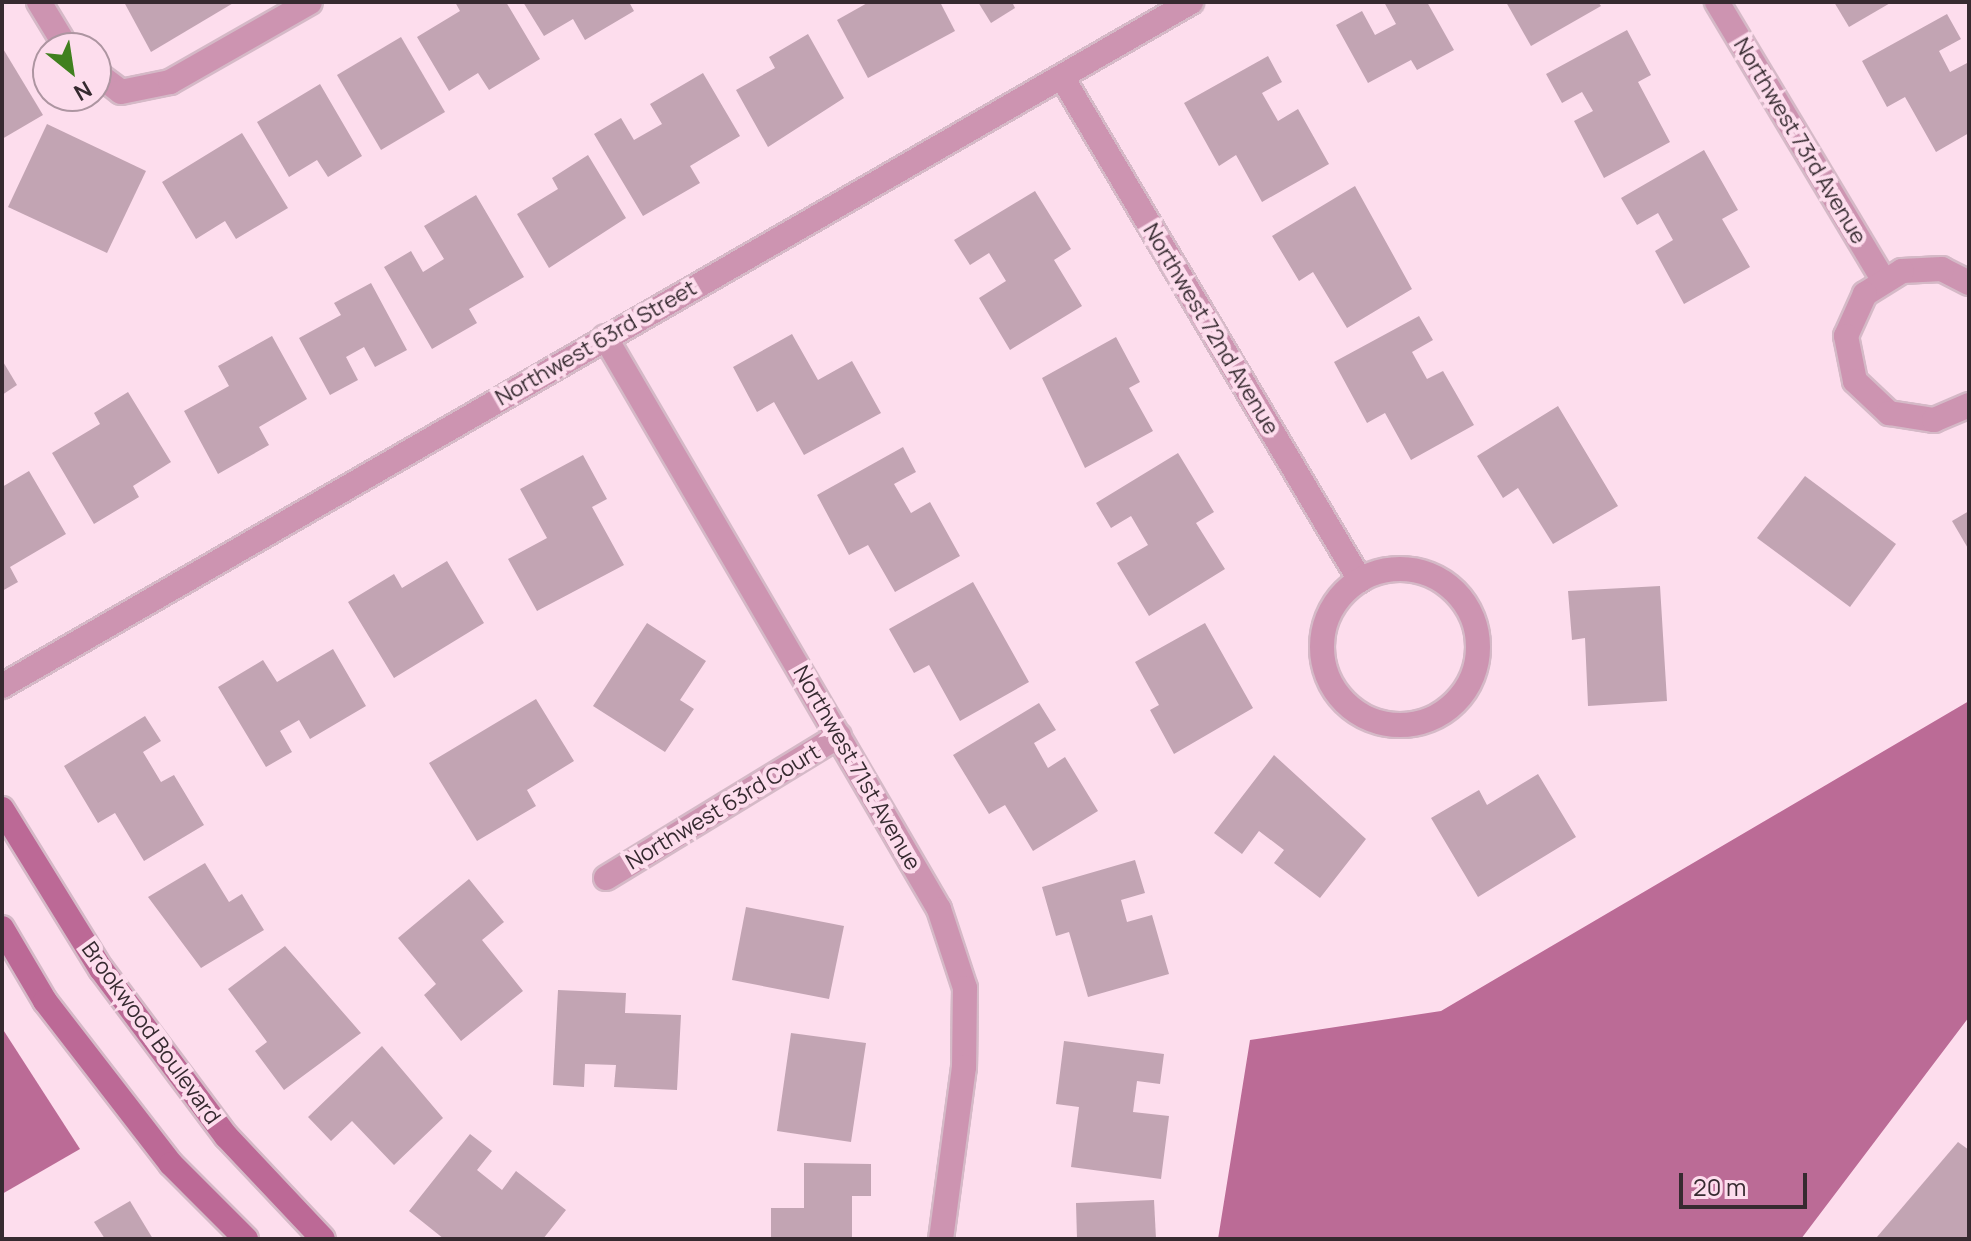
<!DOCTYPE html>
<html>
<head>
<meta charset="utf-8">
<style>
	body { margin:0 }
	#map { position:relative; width:1971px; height:1241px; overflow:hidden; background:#fddded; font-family:Manrope,sans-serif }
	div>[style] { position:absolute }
	.water>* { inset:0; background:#bb6b96 }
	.building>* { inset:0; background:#c2a4b3 }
	.roads { filter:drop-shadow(2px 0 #d5b9c7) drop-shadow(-2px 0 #d5b9c7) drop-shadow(0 2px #d5b9c7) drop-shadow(0 -2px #d5b9c7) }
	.street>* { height:24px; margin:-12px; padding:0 12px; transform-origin:12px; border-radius:12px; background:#cd94b1 }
	.street>.ring { margin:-12px; padding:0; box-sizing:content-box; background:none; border:24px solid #cd94b1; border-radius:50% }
	.secondary>* { height:24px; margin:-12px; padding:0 12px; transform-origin:12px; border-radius:12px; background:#bc6996 }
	span { translate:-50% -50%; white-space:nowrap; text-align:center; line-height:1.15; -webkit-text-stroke:8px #fddded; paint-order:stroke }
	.street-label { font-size:22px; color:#362a30 }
	.frame { position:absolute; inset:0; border:4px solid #362a30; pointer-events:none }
	.north { position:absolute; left:32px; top:32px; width:80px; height:80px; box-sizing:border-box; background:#fddded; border:2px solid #ad95a1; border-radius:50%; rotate:150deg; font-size:22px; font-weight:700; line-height:32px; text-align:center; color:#362a30 }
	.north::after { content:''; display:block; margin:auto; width:28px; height:36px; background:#40801f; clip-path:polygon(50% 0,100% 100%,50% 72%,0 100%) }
	.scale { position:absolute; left:1679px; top:1173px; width:128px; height:36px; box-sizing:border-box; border:4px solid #362a30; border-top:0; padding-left:10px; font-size:24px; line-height:28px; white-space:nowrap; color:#362a30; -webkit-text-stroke:6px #fddded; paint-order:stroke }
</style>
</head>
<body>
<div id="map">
	<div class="water">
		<i style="clip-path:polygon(1969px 701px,1969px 1017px,1801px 1239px,1218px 1239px,1250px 1040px,1441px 1011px)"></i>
		<i style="clip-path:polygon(2px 1028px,80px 1149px,2px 1194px)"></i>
	</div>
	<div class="building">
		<i style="clip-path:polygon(124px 2px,235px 2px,151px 52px)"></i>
		<i style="clip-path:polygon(455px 2px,506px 2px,540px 59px,489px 90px,478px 73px,449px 91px,417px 37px,460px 11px)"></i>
		<i style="clip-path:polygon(523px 2px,629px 2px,634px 11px,585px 40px,573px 19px,544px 36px)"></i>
		<i style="clip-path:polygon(869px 2px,940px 2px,955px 31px,868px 78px,837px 20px)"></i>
		<i style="clip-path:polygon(978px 2px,1012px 2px,1015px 8px,991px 23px)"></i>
		<i style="clip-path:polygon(1384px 2px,1427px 2px,1454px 50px,1417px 70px,1411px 60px,1368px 83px,1336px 25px,1362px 11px,1375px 35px,1396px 24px)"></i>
		<i style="clip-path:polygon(1506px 2px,1598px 2px,1601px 6px,1531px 46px)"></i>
		<i style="clip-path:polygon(1834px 2px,1892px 2px,1849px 27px)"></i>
		<i style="clip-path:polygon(1947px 14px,1961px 39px,1939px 51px,1950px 72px,1969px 62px,1969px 133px,1936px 152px,1905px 97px,1887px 107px,1862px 61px)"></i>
		<i style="clip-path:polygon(1627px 30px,1651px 75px,1638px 82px,1670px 142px,1604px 178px,1574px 121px,1593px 111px,1582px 92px,1562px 103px,1546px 74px)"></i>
		<i style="clip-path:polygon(808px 34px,844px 98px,768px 147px,736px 90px,775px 68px,769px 57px)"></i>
		<i style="clip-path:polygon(401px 37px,445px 112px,381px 150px,337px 75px)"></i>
		<i style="clip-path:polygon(2px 47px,43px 115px,2px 139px)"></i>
		<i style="clip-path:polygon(1268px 56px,1282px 82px,1262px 93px,1278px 121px,1298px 109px,1329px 164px,1262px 202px,1236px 155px,1219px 166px,1184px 103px)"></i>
		<i style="clip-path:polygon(703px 73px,740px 136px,690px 166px,700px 183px,643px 216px,594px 134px,621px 118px,634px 140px,662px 124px,650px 104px)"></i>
		<i style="clip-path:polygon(320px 84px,362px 156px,328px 177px,317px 160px,289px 177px,257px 122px)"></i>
		<i style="clip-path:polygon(47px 124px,146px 171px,107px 253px,8px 207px)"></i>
		<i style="clip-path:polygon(242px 133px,288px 208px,236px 239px,225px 221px,196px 239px,162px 182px)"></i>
		<i style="clip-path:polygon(1704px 150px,1738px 210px,1722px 219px,1750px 267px,1684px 304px,1655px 251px,1673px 240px,1658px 213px,1637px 225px,1621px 198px)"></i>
		<i style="clip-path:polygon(588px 155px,626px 218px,549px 268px,517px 214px,558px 189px,552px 178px)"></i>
		<i style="clip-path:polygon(1355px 186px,1412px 289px,1347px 328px,1313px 272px,1299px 281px,1272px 236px)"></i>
		<i style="clip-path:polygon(1035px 191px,1071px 249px,1054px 260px,1082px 306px,1010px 350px,979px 298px,1006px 281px,989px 253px,970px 265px,954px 240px)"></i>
		<i style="clip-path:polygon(476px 195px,524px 277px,469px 309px,477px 323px,432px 349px,384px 267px,411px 251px,423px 272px,444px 259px,424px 226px)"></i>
		<i style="clip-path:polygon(371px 283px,407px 350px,375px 367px,364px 347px,346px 357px,358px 380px,330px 395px,299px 338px,341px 315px,334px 303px)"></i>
		<i style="clip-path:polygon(1419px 316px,1433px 340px,1412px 352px,1427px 379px,1443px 371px,1474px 425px,1411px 460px,1385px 413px,1367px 423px,1334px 362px)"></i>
		<i style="clip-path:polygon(792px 334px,818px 380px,852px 361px,881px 413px,804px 455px,774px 402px,757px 412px,733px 367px)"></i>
		<i style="clip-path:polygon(272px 336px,307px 399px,259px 427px,269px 445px,218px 474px,184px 411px,229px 386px,218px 366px)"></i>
		<i style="clip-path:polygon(1116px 337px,1140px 382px,1129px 388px,1153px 431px,1085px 468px,1042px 378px)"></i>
		<i style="clip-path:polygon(2px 360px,17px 385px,2px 395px)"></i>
		<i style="clip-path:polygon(128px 392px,171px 462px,133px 486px,139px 497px,94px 524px,52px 453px,100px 424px,94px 413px)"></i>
		<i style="clip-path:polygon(1558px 406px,1618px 506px,1553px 544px,1518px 488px,1503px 498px,1477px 456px)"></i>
		<i style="clip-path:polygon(903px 447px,916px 472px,894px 484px,911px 513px,930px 502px,960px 556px,895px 592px,868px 545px,849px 555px,817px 495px)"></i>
		<i style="clip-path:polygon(1178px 453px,1214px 512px,1196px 523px,1225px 569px,1149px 616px,1117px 563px,1148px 545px,1131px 516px,1111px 528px,1096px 503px)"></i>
		<i style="clip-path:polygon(583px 455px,607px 499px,592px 507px,624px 565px,537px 611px,508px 559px,547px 538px,520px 489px)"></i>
		<i style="clip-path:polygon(29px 471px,66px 534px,10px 567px,18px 582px,2px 591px,2px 487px)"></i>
		<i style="clip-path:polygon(1805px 476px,1896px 544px,1850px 607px,1757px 538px)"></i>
		<i style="clip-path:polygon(1969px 511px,1969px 550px,1952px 521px)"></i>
		<i style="clip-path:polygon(447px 561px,484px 623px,394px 678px,348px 602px,394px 574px,402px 588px)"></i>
		<i style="clip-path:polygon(973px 582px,1029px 682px,960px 721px,929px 665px,914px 673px,889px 629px)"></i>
		<i style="clip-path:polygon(1660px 586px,1667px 701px,1588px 706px,1585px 638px,1572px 640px,1568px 591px)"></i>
		<i style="clip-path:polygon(647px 623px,706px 661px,680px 700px,694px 709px,665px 752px,593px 706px)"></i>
		<i style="clip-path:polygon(1205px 623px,1253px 708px,1174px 754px,1150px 710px,1159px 705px,1135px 662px)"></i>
		<i style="clip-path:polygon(333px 649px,366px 706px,310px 739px,299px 720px,280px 731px,292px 752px,266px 767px,218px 687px,263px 660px,277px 682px)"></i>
		<i style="clip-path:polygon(536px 699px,574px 761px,527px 790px,536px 806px,477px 841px,429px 763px)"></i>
		<i style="clip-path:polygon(1039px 703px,1056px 730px,1034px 743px,1048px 768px,1065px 757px,1098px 811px,1033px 851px,1005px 805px,989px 814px,953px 755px)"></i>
		<i style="clip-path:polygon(145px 716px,161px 741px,143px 752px,161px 782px,174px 775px,204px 825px,144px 861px,115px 813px,98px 823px,64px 766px)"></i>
		<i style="clip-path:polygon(1274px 755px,1366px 839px,1320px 898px,1274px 863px,1284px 850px,1259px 831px,1242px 854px,1214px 833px)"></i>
		<i style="clip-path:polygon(1538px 774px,1576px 837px,1478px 897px,1431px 818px,1479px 790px,1487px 805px)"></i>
		<i style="clip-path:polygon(1135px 860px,1145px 893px,1121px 900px,1127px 922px,1152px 915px,1169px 974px,1088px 997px,1069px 932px,1056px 936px,1042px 887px)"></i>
		<i style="clip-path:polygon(205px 863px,229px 902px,242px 894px,264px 930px,201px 968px,148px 897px)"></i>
		<i style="clip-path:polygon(469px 879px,504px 922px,482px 940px,523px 991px,461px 1041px,424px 995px,436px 984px,398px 938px)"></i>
		<i style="clip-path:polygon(746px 907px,844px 926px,829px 999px,732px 980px)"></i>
		<i style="clip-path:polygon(285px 946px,361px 1033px,284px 1090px,255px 1051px,267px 1042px,228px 989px)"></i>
		<i style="clip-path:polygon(558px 990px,626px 993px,625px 1013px,681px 1015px,677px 1090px,614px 1087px,616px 1065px,585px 1064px,584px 1087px,553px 1085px)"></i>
		<i style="clip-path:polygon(791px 1033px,866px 1043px,851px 1142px,777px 1131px)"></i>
		<i style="clip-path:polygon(1064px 1041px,1164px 1054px,1160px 1084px,1137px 1081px,1133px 1112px,1169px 1116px,1161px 1179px,1071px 1167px,1079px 1107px,1056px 1104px)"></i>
		<i style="clip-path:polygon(382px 1046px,443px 1118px,394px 1165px,352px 1121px,331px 1141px,308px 1117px)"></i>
		<i style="clip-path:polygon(470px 1134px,492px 1151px,477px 1170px,502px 1190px,516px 1171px,566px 1210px,543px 1239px,444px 1239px,409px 1211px)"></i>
		<i style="clip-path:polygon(1958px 1142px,1969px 1150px,1969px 1239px,1877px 1237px)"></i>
		<i style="clip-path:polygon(804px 1163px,871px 1164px,871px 1196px,852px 1196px,852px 1239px,771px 1239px,771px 1208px,804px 1208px)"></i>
		<i style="clip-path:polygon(1154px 1200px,1156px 1239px,1077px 1239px,1076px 1203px)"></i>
		<i style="clip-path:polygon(130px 1201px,153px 1239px,105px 1239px,94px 1222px)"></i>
	</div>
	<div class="roads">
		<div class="street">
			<i style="left:39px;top:2px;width:54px;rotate:58.7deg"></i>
			<i style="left:1717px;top:2px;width:323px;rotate:59.1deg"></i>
			<i style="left:96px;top:73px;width:31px;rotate:37deg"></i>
			<i style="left:121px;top:92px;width:50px;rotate:-11.5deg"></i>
			<i style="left:170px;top:82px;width:161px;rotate:-29.7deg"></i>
			<i style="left:1062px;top:77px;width:585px;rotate:59.36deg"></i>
			<i style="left:1969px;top:283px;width:30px;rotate:-153deg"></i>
			<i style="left:1942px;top:269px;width:40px;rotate:177.1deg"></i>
			<i style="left:1902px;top:271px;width:44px;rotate:148.1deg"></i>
			<i style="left:1865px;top:294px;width:46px;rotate:114.3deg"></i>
			<i style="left:1846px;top:336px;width:46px;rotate:78.7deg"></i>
			<i style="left:1855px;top:381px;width:47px;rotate:43.3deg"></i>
			<i style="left:1889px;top:413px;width:46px;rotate:8.8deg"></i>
			<i style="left:1934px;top:420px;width:38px;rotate:-23deg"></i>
			<i style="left:605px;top:337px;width:662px;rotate:59.72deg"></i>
			<i style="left:939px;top:909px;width:83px;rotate:71.8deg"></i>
			<i style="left:965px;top:988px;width:79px;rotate:90.7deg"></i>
			<i style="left:964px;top:1067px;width:174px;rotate:97.6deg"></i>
			<i class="ring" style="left:1322px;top:569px;width:132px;height:132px"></i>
			<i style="left:2px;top:686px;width:1372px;rotate:-29.91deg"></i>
			<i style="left:606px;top:878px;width:273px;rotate:-31.4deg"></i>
		</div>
		<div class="secondary">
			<i style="left:2px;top:809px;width:188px;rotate:58.3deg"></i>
			<i style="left:101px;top:969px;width:209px;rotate:53.2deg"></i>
			<i style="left:226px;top:1136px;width:141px;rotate:46.7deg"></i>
			<i style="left:2px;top:928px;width:85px;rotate:59.5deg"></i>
			<i style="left:45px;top:1001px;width:206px;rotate:52.3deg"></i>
			<i style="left:171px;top:1164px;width:106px;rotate:45deg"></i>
		</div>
	</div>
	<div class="street-label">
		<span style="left:1800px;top:141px;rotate:59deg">Northwest 73rd Avenue</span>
		<span style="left:1211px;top:329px;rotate:59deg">Northwest 72nd Avenue</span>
		<span style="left:596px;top:343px;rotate:-30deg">Northwest 63rd Street</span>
		<span style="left:857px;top:768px;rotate:60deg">Northwest 71st Avenue</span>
		<span style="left:723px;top:807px;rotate:-31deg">Northwest 63rd Court</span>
		<span style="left:151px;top:1033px;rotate:54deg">Brookwood Boulevard</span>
	</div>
	<div class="frame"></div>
	<div class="north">N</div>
	<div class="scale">20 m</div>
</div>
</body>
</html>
